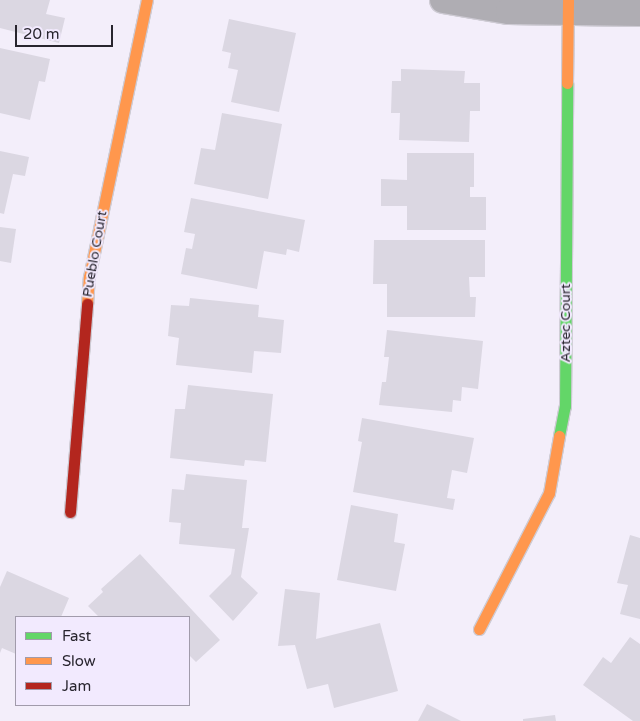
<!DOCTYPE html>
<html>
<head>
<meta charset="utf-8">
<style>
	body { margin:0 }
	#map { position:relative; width:640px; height:721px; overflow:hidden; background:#f3eefa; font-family:"Varela Round",sans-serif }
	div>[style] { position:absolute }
	.building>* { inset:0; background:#dbd7e2 }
	.roads { filter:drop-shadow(1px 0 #cecbd4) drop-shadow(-1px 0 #cecbd4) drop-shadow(0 1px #cecbd4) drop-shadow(0 -1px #cecbd4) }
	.street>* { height:26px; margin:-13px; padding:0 13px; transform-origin:13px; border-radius:13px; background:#afadb3 }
	.fast>* { height:11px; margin:-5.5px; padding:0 5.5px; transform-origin:5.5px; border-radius:5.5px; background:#63d668 }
	.slow>* { height:11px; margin:-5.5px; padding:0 5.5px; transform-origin:5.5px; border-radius:5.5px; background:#ff974d }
	.jam>* { height:11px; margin:-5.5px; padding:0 5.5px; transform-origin:5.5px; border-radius:5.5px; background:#b3261e }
	span { translate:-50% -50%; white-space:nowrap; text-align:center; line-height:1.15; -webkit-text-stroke:4px #f2eafe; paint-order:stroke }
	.street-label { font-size:14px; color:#28252e }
	.legend { position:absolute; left:15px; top:616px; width:175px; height:90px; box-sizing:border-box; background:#f2eafe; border:1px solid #a19bab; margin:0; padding:6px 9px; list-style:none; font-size:15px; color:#28252e }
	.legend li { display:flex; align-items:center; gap:10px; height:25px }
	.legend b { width:25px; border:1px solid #a19bab }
	.scale { position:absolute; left:15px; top:25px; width:98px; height:22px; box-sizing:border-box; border:2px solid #28252e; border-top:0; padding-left:6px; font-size:15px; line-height:18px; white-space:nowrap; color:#28252e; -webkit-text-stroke:4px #f2eafe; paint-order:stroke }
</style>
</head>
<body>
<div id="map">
	<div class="building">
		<i style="clip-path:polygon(0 0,50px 0,46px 14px,65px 18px,59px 43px,0 28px)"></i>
		<i style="clip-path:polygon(229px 19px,296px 33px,279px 112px,231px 102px,238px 70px,228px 68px,231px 53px,222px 51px)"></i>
		<i style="clip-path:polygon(0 48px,50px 59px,45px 82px,39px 81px,30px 120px,0 113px)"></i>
		<i style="clip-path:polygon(401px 69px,465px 71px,464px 83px,480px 83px,480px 111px,470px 111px,469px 142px,399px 140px,400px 113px,391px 113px,392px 81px,401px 81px)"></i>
		<i style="clip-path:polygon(222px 113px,282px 124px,268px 199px,194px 184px,201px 148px,215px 150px)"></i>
		<i style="clip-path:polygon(0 151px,29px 157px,25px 176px,13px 174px,4px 214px,0 213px)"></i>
		<i style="clip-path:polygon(407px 153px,474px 153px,474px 187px,470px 187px,470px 197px,486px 197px,486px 230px,407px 230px,407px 206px,381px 206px,381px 179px,407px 180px)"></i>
		<i style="clip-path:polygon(191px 198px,305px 220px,299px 252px,287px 249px,286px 255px,264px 251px,257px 289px,181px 274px,186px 248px,192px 249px,195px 234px,184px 232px)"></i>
		<i style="clip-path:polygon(0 227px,16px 229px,11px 263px,0 261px)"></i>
		<i style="clip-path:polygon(374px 240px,485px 240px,485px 277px,469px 277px,470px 297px,476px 297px,475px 317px,387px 317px,387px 284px,373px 284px)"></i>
		<i style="clip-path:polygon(190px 298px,259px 305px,258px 317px,284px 320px,281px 353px,254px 351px,252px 373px,176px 365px,179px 338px,168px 336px,171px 305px,189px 306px)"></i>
		<i style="clip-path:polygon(387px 330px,483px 341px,478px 389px,462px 387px,461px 401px,453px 400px,452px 412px,379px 405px,382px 382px,386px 382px,389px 357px,384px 357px)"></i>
		<i style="clip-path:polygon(188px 385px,273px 394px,266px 462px,245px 460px,244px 466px,170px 458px,175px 409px,185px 409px)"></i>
		<i style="clip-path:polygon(362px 418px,474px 438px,467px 473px,452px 470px,447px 498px,455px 499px,453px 510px,353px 492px,362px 442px,358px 441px)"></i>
		<i style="clip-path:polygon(186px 474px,247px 480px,242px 528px,249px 528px,241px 577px,258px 593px,233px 621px,209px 596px,231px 574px,235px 549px,179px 544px,181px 523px,169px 522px,172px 489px,184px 490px)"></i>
		<i style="clip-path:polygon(351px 505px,398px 514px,394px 542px,405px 544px,396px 591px,337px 580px)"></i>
		<i style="clip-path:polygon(630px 535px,640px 538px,640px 619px,620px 614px,628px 585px,617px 583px)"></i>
		<i style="clip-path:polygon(140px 554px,220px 640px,196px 662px,189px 655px,189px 617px,99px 617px,88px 606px,103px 592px,101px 589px)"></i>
		<i style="clip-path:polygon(7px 571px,69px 598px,61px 617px,16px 617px,16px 654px,2px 648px,0 653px,0 587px)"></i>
		<i style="clip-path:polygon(285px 589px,320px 593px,316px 639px,380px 623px,398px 691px,334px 708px,328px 684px,307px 689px,295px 645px,278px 646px)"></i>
		<i style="clip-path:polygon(630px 637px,640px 644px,640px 721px,633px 721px,583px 685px,603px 657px,611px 663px)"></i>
		<i style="clip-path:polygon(427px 704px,461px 721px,418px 721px)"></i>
		<i style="clip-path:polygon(555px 715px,556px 721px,523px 721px,523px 719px)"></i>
	</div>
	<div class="roads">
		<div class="street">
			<i style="left:443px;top:0;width:67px;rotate:9.5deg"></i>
			<i style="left:509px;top:11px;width:131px;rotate:0.9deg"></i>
		</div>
		<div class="fast">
			<i style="left:559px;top:436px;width:31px;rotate:-79deg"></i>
			<i style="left:565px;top:406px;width:323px;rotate:-89.6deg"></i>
		</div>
		<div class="slow">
			<i style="left:567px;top:83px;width:83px;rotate:-89.3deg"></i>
			<i style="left:87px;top:304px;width:27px;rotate:-86deg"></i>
			<i style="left:89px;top:277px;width:283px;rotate:-78.2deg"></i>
			<i style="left:479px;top:629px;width:153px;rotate:-62.8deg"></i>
			<i style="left:549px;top:493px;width:58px;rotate:-80deg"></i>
		</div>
		<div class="jam">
			<i style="left:70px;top:512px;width:209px;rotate:-85.3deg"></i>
		</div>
	</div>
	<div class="street-label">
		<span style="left:95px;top:254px;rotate:-80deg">Pueblo Court</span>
		<span style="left:566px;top:323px;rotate:-90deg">Aztec Court</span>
	</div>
	<ul class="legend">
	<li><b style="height:6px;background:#63d668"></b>Fast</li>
	<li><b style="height:6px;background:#ff974d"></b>Slow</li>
	<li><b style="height:6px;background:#b3261e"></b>Jam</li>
	</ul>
	<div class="scale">20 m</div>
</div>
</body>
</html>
